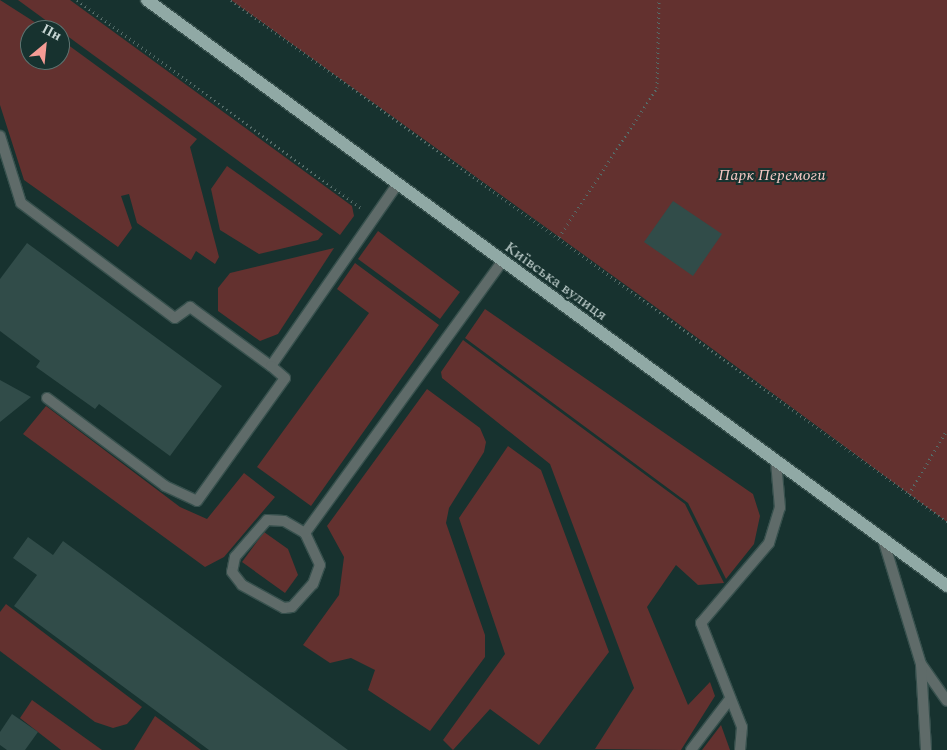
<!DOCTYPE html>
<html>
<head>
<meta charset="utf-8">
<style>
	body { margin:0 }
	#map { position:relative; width:947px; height:750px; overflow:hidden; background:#17322f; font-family:Spectral,serif }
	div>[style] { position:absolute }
	.green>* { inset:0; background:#63312f }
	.building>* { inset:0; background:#314c49 }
	.path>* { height:3px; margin-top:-1.5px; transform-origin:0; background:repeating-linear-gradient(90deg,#556c69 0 1px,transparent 0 5px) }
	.roads { filter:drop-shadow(1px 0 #37504d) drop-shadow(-1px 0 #37504d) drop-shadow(0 1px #37504d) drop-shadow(0 -1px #37504d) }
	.lane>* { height:10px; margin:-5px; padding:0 5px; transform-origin:5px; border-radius:5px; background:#5f6b69 }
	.primary>* { height:12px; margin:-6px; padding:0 6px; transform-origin:6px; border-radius:6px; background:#90a9a5 }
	span { translate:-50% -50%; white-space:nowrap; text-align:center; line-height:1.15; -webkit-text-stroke:4px #17322f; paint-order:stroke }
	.park-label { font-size:16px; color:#f7cac6; font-style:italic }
	.street-label { font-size:16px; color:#c8d7d5 }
	.north { position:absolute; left:20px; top:20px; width:50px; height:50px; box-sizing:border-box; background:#17322f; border:1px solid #5e7471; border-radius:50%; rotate:28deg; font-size:14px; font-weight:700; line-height:20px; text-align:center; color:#c8d7d5 }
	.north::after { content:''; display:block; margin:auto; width:18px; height:22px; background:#f59c95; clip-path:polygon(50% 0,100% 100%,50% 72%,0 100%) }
</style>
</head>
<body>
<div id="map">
	<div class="green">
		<i style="clip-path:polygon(0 0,47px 30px,30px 30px,30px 60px,60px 60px,60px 39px,197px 139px,190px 147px,219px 257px,215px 264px,196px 251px,191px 260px,137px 223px,129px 194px,121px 196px,132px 228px,118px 247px,24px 180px,0 105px)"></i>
		<i style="clip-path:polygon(18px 0,70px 0,352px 206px,354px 216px,340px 235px)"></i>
		<i style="clip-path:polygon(231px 0,947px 0,947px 522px,638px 294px)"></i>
		<i style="clip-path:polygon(227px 166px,323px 234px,318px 240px,259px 254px,220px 230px,211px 189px)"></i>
		<i style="clip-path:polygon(378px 231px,460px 292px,440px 319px,358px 259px)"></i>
		<i style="clip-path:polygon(334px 248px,278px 334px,260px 341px,218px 311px,218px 288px,230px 273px)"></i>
		<i style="clip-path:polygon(355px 263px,439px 325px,311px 506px,257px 467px,369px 313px,337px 289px)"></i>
		<i style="clip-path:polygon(485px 309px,753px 494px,760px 516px,754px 544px,726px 579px,688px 503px,465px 338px)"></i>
		<i style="clip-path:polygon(463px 340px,685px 504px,724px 583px,698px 585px,676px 565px,647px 607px,688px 705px,710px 682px,715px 696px,681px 750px,595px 749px,634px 688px,550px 464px,442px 378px,441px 372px)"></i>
		<i style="clip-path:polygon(427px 389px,480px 428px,486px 442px,484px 452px,449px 508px,446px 523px,485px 635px,485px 657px,430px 731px,368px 690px,375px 670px,351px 658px,330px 663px,303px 645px,339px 595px,344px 557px,327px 526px)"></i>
		<i style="clip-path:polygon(46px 406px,180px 507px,207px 519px,244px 473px,275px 497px,224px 557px,205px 567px,23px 434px)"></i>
		<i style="clip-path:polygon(508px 446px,541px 470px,609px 652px,539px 745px,490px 709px,453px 750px,443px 740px,505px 654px,459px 518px)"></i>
		<i style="clip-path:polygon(264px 532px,288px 549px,298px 575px,285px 593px,242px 562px)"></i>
		<i style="clip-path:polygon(6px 604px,142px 707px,127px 724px,113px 728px,95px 722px,0 651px,0 612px)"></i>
		<i style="clip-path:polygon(32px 700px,102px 750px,61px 750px,20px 718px)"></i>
		<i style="clip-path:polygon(155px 716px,201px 750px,134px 750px)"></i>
		<i style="clip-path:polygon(721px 725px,730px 750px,702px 750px)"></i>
	</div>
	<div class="building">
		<i style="clip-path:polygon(673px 201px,722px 234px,693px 276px,644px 242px)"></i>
		<i style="clip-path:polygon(27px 243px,222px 386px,170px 456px,99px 404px,95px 409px,36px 367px,40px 361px,0 331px,0 279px)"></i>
		<i style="clip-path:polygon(0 380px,31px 397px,0 422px)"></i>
		<i style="clip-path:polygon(28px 537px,53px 555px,63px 541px,348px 750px,209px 750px,14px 606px,37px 575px,13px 558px)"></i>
		<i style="clip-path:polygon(12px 714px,38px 732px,25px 750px,7px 750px,0 745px,0 732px)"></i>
	</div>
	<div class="path">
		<i style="left:77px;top:0;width:352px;rotate:36.2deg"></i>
		<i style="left:231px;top:0;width:886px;rotate:36.09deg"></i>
		<i style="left:559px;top:237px;width:178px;rotate:-56.7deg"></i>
		<i style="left:657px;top:88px;width:88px;rotate:-88.7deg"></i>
		<i style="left:909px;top:494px;width:74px;rotate:-59.3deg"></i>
	</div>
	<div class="roads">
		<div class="lane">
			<i style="left:0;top:136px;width:70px;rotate:72.6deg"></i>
			<i style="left:21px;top:203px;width:192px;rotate:36.8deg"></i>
			<i style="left:175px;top:318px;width:19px;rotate:-36deg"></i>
			<i style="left:190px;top:307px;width:100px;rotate:36.1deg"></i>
			<i style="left:271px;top:366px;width:221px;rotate:-55.2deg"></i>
			<i style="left:47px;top:398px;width:147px;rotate:36.7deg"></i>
			<i style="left:165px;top:486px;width:35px;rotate:25deg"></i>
			<i style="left:197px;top:501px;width:151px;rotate:-54.4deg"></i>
			<i style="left:285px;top:378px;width:18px;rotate:-139deg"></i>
			<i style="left:305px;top:533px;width:24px;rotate:-150deg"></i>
			<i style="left:284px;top:521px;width:17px;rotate:-177deg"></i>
			<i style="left:267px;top:520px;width:49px;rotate:130.9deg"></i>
			<i style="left:235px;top:557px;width:15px;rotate:101deg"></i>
			<i style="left:232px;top:572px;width:16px;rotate:52deg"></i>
			<i style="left:242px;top:585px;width:48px;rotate:28.7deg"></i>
			<i style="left:284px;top:608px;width:8px;rotate:-7deg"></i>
			<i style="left:292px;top:607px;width:31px;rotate:-48deg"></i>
			<i style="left:313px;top:584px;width:20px;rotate:-70deg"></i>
			<i style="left:320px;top:565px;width:35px;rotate:-115deg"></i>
			<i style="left:305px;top:533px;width:335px;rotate:-54deg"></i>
			<i style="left:883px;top:539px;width:131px;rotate:73.1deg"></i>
			<i style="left:921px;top:664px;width:45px;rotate:54.9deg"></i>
			<i style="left:921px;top:665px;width:85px;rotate:86.6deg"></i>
			<i style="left:691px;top:750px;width:64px;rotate:-52.6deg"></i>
			<i style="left:740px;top:750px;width:23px;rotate:-85deg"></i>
			<i style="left:742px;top:727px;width:112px;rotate:-111.5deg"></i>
			<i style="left:701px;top:623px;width:105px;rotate:-49.6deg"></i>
			<i style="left:769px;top:543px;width:37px;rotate:-73deg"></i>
			<i style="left:780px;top:508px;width:47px;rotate:-94.9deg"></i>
		</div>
		<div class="primary">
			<i style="left:147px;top:0;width:992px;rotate:36.22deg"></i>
		</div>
	</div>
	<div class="park-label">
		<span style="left:772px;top:175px">Парк Перемоги</span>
	</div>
	<div class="street-label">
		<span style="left:556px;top:281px;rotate:36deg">Київська вулиця</span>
	</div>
	<div class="north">Пн</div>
</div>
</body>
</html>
